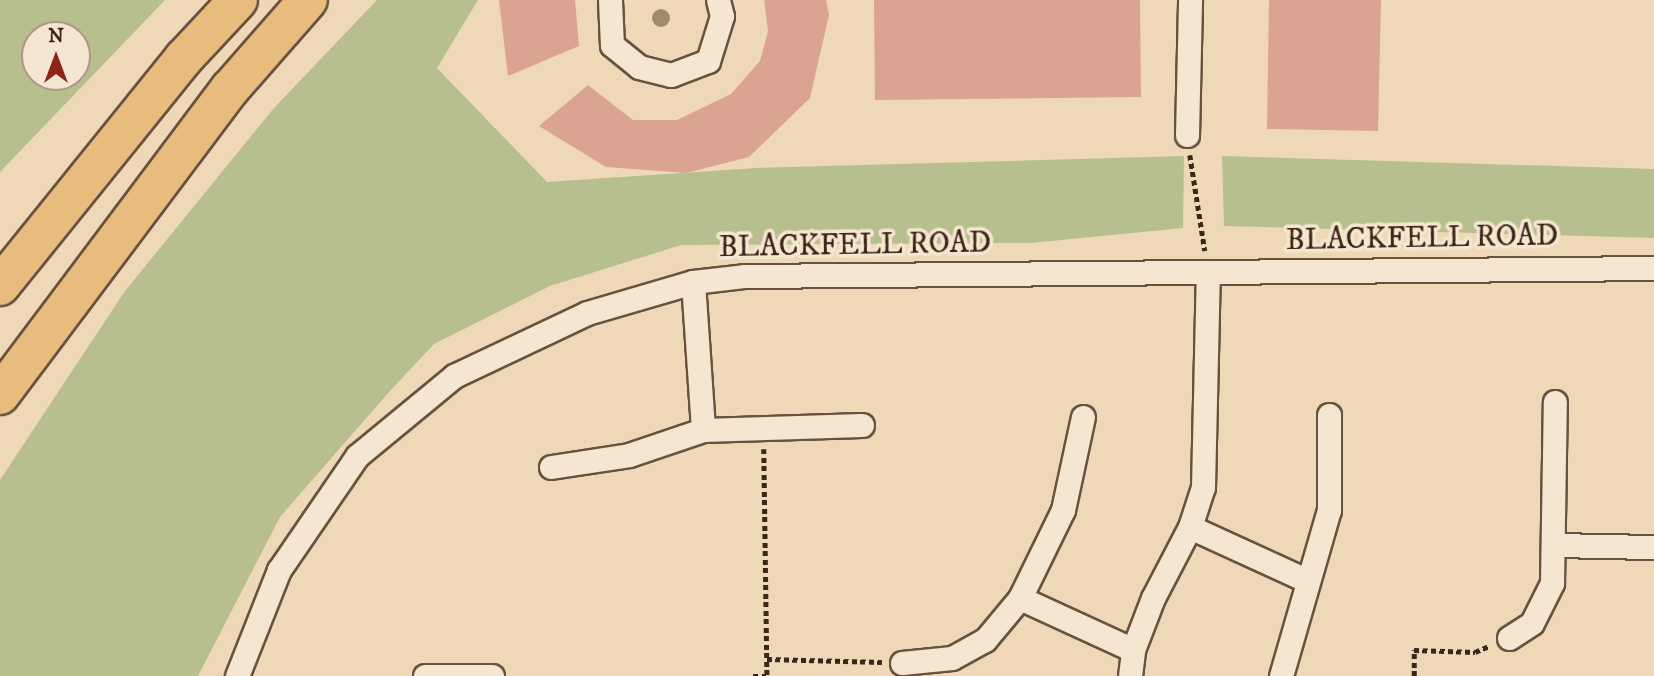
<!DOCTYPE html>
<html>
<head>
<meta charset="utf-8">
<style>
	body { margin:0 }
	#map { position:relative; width:1654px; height:676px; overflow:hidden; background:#eed8b7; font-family:"IM FELL DW Pica",serif }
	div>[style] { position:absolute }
	.green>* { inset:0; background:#b7bf8f }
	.building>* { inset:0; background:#dba492 }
	.path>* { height:4.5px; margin-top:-2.25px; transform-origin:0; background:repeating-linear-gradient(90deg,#3c2617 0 5px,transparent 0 8.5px) }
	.roads { filter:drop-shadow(2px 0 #68523f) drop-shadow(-2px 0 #68523f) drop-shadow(0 2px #68523f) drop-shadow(0 -2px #68523f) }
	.minor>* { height:23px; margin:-11.5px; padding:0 11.5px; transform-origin:11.5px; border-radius:11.5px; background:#f4e6d0 }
	.motorway>* { height:38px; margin:-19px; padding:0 19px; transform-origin:19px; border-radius:19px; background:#e7bc7c }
	.trees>* { width:18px; height:18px; margin:-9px; border-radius:50%; background:#9d8b70 }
	span { translate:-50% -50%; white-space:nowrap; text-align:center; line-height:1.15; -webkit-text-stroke:7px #f4e6d0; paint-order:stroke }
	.street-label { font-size:30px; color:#3c2617 }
	.north { position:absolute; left:21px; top:21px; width:70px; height:70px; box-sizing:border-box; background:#f4e6d0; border:2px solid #aa9986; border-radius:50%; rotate:0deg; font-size:19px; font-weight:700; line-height:28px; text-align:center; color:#3c2617 }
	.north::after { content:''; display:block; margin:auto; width:24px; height:32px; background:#8f2418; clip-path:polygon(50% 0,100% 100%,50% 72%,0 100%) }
</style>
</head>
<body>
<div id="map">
	<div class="green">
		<i style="clip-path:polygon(evenodd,0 0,165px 0,0 172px,0 0,35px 35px,77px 35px,77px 77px,35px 77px,35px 35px)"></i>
		<i style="clip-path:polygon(377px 0,478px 0,437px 68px,547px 182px,757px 168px,1184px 156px,1183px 228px,1031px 243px,681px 245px,550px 286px,434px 344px,389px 392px,280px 517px,198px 676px,0 676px,0 480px,125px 291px,274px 108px)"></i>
		<i style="clip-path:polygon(1222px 156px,1654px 169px,1654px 238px,1224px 226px)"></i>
	</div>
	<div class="building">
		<i style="clip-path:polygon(499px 0,575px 0,579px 46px,508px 76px)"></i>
		<i style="clip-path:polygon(764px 0,826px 0,829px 15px,810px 98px,749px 157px,686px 173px,606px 167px,539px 126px,588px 85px,633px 120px,677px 120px,731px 94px,760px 61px,768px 31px)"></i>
		<i style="clip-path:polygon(874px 0,1140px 0,1141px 97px,875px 100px)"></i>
		<i style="clip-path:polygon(1269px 0,1381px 0,1378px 131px,1267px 129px)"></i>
	</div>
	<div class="path">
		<i style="left:1190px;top:155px;width:97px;rotate:81.1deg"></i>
		<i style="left:764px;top:449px;width:227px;rotate:89.2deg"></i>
		<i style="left:767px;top:659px;width:115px;rotate:1.5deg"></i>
		<i style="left:753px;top:676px;width:14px"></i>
		<i style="left:1414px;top:676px;width:26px;rotate:-90deg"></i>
		<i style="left:1414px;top:650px;width:61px;rotate:1.9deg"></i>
		<i style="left:1475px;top:652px;width:15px;rotate:-23deg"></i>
	</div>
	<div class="roads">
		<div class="minor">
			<i style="left:610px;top:0;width:45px;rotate:87.5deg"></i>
			<i style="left:612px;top:45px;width:35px;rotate:39deg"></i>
			<i style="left:639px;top:67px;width:33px;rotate:14deg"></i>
			<i style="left:671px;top:75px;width:40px;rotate:-21deg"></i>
			<i style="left:708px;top:61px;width:47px;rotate:-72.7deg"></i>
			<i style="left:722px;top:16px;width:16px;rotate:-104deg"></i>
			<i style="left:1187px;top:135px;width:135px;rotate:-88.7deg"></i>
			<i style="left:693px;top:282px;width:148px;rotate:86.1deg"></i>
			<i style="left:551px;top:467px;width:79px;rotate:-8.7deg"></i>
			<i style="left:629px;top:455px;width:78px;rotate:-18.7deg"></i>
			<i style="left:703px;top:430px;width:159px;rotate:-1.8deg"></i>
			<i style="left:1190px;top:527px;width:128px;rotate:24.6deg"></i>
			<i style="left:1555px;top:545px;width:99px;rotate:1.2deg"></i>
			<i style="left:1020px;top:598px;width:124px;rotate:24.7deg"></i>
			<i style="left:1509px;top:638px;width:27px;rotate:-33deg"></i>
			<i style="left:1532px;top:623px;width:45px;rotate:-63.4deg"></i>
			<i style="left:1552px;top:583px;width:181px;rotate:-89.1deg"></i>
			<i style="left:902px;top:663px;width:50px;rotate:-5.7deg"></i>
			<i style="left:952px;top:658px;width:38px;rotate:-29deg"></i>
			<i style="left:985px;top:640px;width:55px;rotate:-50.2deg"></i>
			<i style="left:1020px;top:598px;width:98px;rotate:-64deg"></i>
			<i style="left:1063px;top:510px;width:95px;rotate:-77.9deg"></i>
			<i style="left:237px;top:676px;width:114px;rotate:-68.4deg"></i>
			<i style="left:279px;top:570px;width:138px;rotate:-55.6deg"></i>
			<i style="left:357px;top:456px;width:126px;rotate:-39.5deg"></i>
			<i style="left:454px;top:376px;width:147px;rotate:-25.3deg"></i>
			<i style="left:587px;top:313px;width:110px;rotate:-16.3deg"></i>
			<i style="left:693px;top:282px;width:51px;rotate:-6.7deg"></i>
			<i style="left:744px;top:276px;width:910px;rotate:-0.5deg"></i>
			<i style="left:425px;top:676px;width:67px"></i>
			<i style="left:1130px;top:676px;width:26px;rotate:-83deg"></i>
			<i style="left:1133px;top:650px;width:56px;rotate:-69deg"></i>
			<i style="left:1153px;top:598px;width:80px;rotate:-62.5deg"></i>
			<i style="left:1190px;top:527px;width:42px;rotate:-72deg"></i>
			<i style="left:1203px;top:487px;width:215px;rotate:-88.7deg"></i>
			<i style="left:1281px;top:676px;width:173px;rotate:-73.9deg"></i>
			<i style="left:1329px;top:510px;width:95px;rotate:-90deg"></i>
		</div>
		<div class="motorway">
			<i style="left:0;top:286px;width:293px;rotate:-51.1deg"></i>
			<i style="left:184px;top:58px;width:79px;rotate:-47deg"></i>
			<i style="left:0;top:395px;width:383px;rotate:-53.1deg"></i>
			<i style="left:230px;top:89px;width:118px;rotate:-48.8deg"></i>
		</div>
	</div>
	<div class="trees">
		<i style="left:661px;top:18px"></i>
	</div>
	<div class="street-label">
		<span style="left:1422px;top:239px;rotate:-1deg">BLACKFELL ROAD</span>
		<span style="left:855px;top:246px;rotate:-1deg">BLACKFELL ROAD</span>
	</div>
	<div class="north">N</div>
</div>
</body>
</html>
